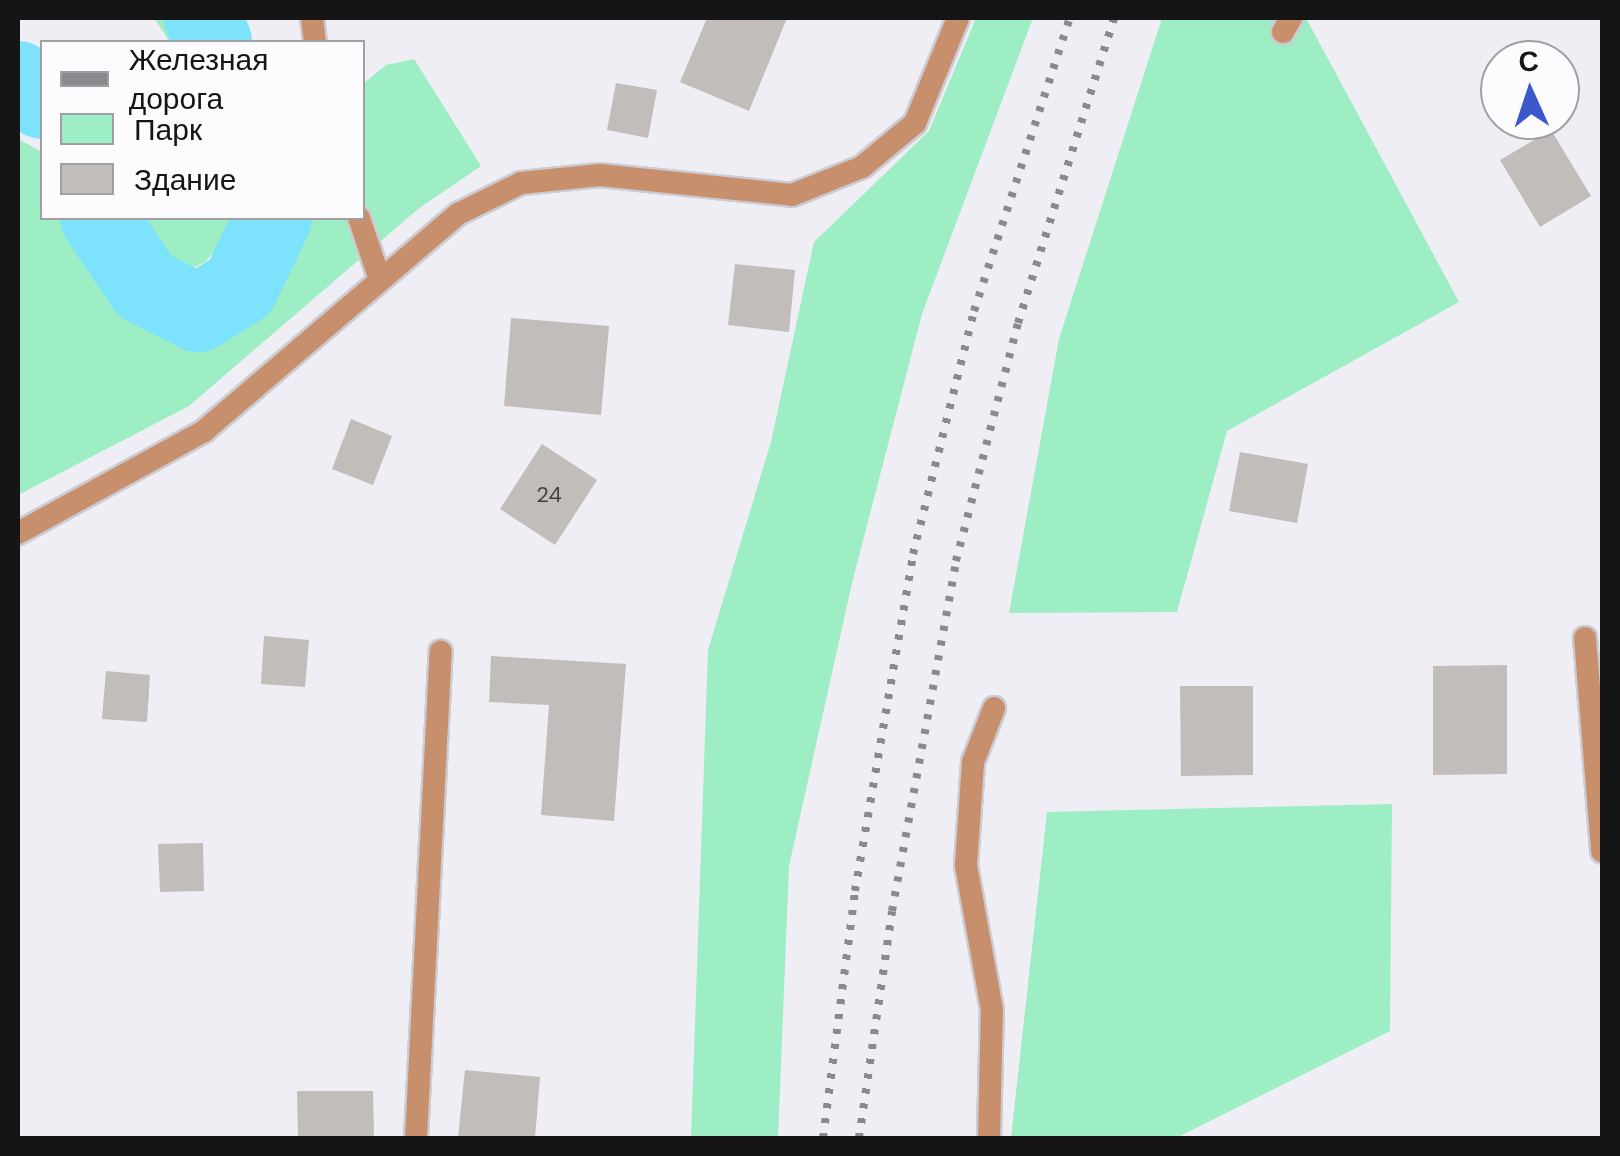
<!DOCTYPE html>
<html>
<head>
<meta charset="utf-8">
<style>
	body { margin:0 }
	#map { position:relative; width:1620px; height:1156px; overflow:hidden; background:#eeeef4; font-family:"DM Sans",sans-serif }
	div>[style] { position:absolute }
	.green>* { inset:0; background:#9deec4 }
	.river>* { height:78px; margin:-39px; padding:0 39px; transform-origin:39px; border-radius:39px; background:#7de2fb }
	.building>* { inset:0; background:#c2bcba }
	.roads { filter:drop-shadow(2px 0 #cbcbd1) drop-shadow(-2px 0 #cbcbd1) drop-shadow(0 2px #cbcbd1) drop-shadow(0 -2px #cbcbd1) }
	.service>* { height:22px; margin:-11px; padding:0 11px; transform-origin:11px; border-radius:11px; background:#c78f6c }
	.rail>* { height:8px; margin-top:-4px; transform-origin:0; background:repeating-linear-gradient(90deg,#89898e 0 5px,transparent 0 15px) }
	span { translate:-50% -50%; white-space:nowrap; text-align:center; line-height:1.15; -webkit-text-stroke:8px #fcfcfe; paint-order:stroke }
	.number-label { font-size:22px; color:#403f40 }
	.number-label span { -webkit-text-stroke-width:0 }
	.frame { position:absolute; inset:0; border:20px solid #151517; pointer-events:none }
	.legend { position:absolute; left:40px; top:40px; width:325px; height:180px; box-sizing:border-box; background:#fcfcfe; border:2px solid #a0a0a2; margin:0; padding:12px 18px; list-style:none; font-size:30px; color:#151517 }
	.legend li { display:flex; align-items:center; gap:20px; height:50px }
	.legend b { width:50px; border:2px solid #a0a0a2 }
	.north { position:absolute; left:1480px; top:40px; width:100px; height:100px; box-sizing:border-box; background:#fcfcfe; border:2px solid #a0a0a2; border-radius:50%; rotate:357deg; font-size:28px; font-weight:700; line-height:40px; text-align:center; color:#151517 }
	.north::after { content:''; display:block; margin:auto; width:35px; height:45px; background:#3b59cb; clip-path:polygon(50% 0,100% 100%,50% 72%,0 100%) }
</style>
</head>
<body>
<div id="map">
	<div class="green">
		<i style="clip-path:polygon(154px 18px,174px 18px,191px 42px,170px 42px)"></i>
		<i style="clip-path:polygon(976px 18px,1033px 18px,922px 314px,852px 583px,789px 866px,778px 1138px,691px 1138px,708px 650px,771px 442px,814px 242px,929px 131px)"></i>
		<i style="clip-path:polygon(1162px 18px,1306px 18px,1459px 302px,1227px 431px,1177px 612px,1009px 613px,1059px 339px)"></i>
		<i style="clip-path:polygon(414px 59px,481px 166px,418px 209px,189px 406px,18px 495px,18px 139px,42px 152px,42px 218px,73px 218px,81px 235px,138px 295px,195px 324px,245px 296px,298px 246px,308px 218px,362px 218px,363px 84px,386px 65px)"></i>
		<i style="clip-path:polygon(118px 218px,244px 218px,205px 262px,177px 276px,144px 268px)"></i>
		<i style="clip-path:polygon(1392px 804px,1390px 1031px,1176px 1138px,1011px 1138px,1047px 812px)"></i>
	</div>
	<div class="river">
		<i style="left:203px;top:18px;width:26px;rotate:67deg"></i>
		<i style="left:18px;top:80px;width:31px;rotate:40deg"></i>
		<i style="left:99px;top:218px;width:82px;rotate:55.9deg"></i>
		<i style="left:145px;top:286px;width:59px;rotate:27deg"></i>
		<i style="left:198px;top:313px;width:49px;rotate:-31.8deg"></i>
		<i style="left:240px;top:287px;width:76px;rotate:-64.4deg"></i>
	</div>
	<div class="building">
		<i style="clip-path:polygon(707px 18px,787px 18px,749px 111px,680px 82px)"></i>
		<i style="clip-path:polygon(616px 83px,657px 90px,648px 138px,607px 130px)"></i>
		<i style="clip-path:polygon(1551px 130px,1591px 196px,1540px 227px,1500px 160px)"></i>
		<i style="clip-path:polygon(735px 264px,795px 270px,789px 332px,728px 325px)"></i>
		<i style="clip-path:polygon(511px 318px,609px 326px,601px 415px,504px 406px)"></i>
		<i style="clip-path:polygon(351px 419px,392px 436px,373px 485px,332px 469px)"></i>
		<i style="clip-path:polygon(542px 444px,597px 480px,555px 545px,500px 509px)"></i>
		<i style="clip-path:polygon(1240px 452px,1308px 464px,1297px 523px,1229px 511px)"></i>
		<i style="clip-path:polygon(264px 636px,309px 640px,305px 687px,261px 684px)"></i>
		<i style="clip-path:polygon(491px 656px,626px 664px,614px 821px,541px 815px,549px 705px,489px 702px)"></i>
		<i style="clip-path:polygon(1507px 665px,1507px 774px,1433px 775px,1433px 666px)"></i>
		<i style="clip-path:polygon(106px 671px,150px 675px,147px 722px,102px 719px)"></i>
		<i style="clip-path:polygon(1180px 686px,1253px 686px,1253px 775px,1181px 776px)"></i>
		<i style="clip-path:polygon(203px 843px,204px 891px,160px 892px,158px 844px)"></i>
		<i style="clip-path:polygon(465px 1070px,540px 1077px,535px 1138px,458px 1138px)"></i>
		<i style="clip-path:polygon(297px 1091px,373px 1091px,374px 1138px,298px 1138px)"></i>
	</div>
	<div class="roads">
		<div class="service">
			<i style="left:312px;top:18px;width:24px;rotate:83deg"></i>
			<i style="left:1283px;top:32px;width:16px;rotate:-60deg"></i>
			<i style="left:359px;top:218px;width:65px;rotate:71.3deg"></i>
			<i style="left:18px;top:533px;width:212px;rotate:-28.7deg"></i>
			<i style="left:204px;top:431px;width:334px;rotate:-40.5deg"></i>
			<i style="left:458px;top:214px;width:70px;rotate:-26.2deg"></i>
			<i style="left:521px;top:183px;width:79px;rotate:-5.8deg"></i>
			<i style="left:600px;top:175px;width:193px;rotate:5.9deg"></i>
			<i style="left:792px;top:195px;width:75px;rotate:-21.8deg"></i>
			<i style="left:862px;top:167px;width:69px;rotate:-39.7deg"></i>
			<i style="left:915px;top:123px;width:113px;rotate:-67.7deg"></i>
			<i style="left:1585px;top:638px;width:214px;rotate:85.4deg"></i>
			<i style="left:416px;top:1138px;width:487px;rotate:-87.1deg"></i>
			<i style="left:989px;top:1138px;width:128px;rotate:-88.7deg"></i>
			<i style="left:992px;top:1010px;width:147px;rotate:-100.2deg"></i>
			<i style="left:966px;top:865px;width:103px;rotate:-86.1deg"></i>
			<i style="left:973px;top:762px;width:58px;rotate:-68.7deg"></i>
		</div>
	</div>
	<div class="rail">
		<i style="left:823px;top:1138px;width:249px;rotate:-82.6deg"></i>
		<i style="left:855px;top:891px;width:342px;rotate:-80.2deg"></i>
		<i style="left:913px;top:554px;width:251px;rotate:-75.9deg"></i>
		<i style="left:974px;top:311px;width:308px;rotate:-71.9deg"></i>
		<i style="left:859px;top:1138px;width:229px;rotate:-81.7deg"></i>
		<i style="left:892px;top:911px;width:356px;rotate:-79.6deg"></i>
		<i style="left:956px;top:561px;width:246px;rotate:-75.4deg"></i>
		<i style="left:1018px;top:323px;width:320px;rotate:-72.5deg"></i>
	</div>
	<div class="number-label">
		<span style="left:549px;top:495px">24</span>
	</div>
	<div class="frame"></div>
	<ul class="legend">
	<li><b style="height:12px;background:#89898e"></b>Железная дорога</li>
	<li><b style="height:28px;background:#9deec4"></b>Парк</li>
	<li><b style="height:28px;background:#c2bcba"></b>Здание</li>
	</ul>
	<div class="north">С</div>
</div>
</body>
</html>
